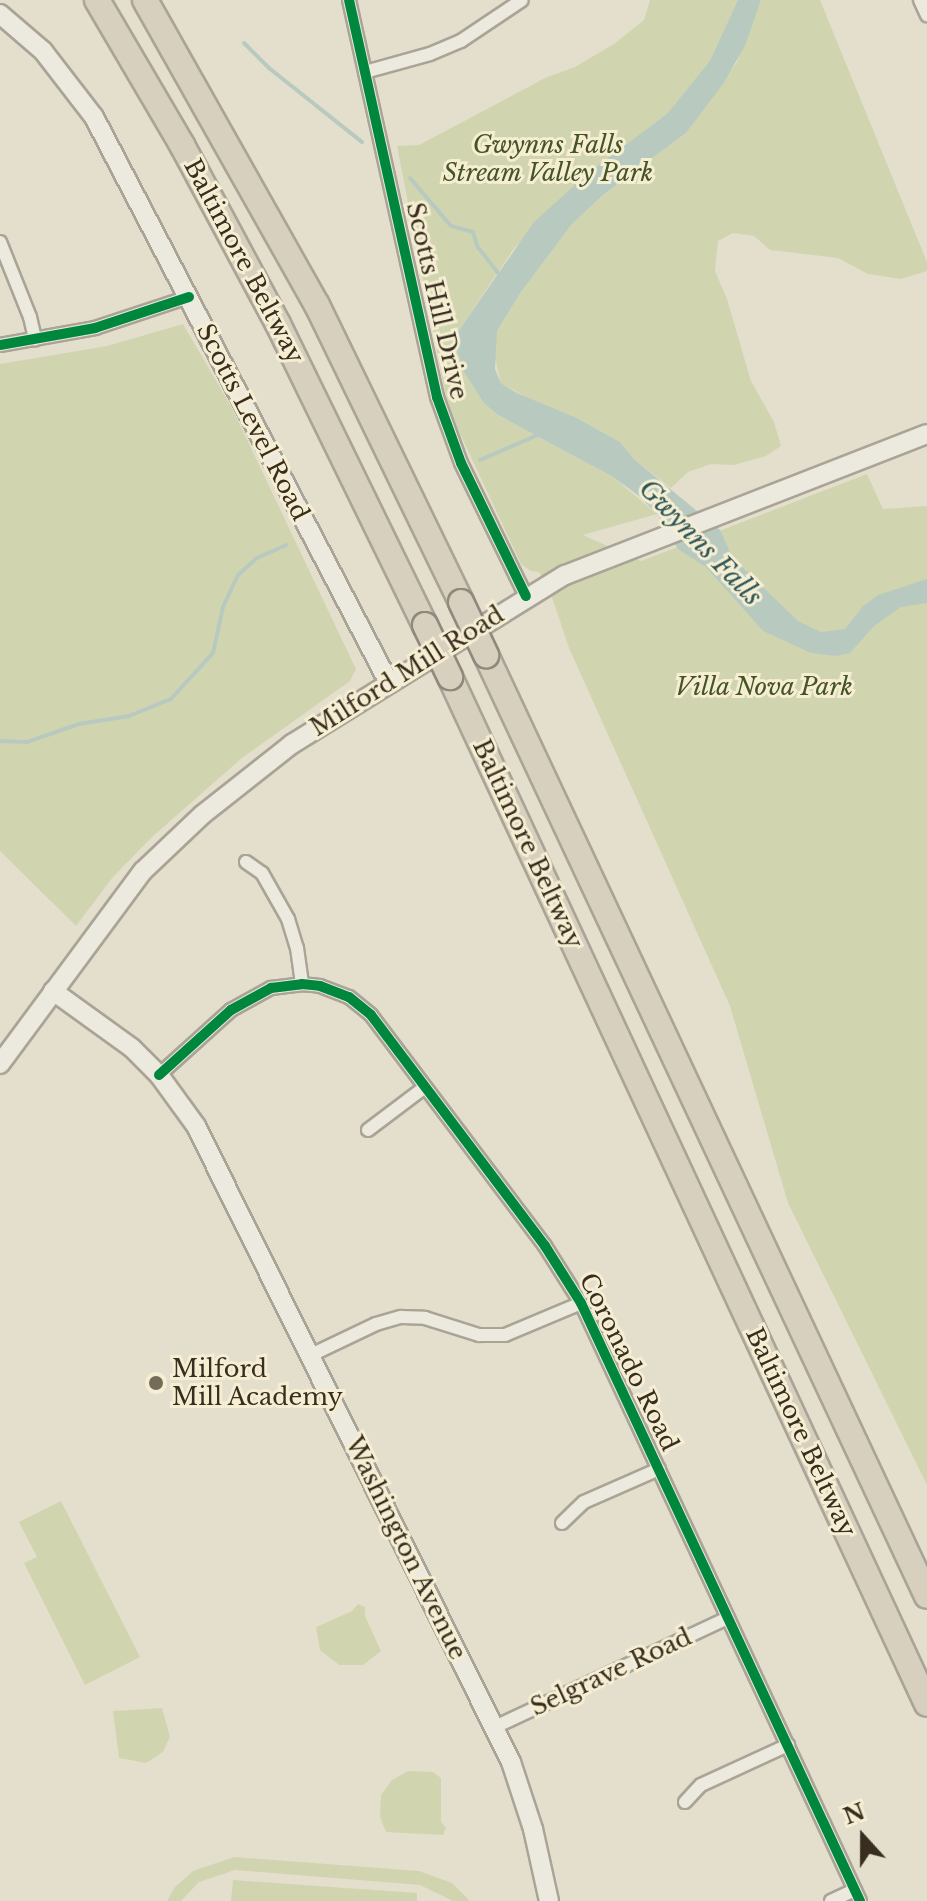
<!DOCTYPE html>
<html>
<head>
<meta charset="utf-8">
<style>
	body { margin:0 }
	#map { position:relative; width:927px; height:1901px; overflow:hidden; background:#e4dfcd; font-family:"Libre Baskerville",serif }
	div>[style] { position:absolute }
	.green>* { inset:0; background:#d1d5af }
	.water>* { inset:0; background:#b8cac0 }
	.stream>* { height:4px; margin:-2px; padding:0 2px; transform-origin:2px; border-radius:2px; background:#b8cac0 }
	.roads { filter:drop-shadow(2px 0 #a9a496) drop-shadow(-2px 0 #a9a496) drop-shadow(0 2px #a9a496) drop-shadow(0 -2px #a9a496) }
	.street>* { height:12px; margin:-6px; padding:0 6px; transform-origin:6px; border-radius:6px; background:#ece9de }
	.secondary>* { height:18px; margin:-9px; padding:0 9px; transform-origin:9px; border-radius:9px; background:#ece9de }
	.highway>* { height:24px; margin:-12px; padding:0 12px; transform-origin:12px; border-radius:12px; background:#d7d0be }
	.bridges { filter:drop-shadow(2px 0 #8f897d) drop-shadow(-2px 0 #8f897d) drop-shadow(0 2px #8f897d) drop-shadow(0 -2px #8f897d) }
	.highway-bridge>* { height:24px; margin:-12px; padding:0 12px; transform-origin:12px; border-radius:12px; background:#d7d0be }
	.cycleway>* { height:10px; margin:-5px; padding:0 5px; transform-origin:5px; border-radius:5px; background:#00873e }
	.dots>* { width:22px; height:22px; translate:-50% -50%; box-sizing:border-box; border:4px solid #f5eed3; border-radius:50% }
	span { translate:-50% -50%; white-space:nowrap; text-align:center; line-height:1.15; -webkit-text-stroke:6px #f5eed3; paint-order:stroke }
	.park-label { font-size:24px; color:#445425; font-style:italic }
	.street-label { font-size:24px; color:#382d1e }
	.poi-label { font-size:24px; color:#382d1e }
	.left { translate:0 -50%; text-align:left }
	.water-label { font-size:26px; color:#2d5657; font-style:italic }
	.north { position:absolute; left:823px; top:1797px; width:80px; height:80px; -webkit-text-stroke:6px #f5eed3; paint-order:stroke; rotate:339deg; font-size:22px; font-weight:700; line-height:32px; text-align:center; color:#382d1e }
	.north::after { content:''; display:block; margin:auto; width:28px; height:36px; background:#382d1e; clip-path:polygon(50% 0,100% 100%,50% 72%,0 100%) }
</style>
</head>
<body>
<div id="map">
	<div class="green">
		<i style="clip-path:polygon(650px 0,750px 0,705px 86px,515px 247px,457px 333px,498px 415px,613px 477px,657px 514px,583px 535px,641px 561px,867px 474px,883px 509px,927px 506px,927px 1485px,788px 1203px,730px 1006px,569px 648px,553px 600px,539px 572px,531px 571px,521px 564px,455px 423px,445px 393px,397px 146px,419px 145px,547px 77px,575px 67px,614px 44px,644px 20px)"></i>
		<i style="clip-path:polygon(761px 0,820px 0,927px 262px,927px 271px,901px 279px,868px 274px,838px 258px,770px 250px,754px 236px,733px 233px,718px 241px,715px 271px,727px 299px,751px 381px,774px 422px,781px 446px,766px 456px,734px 465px,711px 464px,688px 472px,671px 488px,634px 459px,620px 442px,579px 419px,544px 407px,501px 383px,493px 351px,497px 331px,521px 292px,572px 224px,603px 195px,686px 133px,737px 62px)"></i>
		<i style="clip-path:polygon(183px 324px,232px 408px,356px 669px,350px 681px,242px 758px,152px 837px,113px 877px,76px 926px,0 851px,0 364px,107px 346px)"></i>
		<i style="clip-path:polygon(61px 1501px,140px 1657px,85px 1685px,24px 1563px,37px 1557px,19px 1522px)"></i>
		<i style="clip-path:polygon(358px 1604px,365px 1607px,365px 1616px,381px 1651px,363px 1665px,339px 1665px,320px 1650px,316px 1627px,352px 1611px)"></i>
		<i style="clip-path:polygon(162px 1708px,170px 1737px,163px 1752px,146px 1763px,119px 1758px,113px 1711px)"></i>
		<i style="clip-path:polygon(408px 1771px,433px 1772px,441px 1778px,441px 1822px,446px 1828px,443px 1835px,386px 1832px,380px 1817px,381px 1795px,392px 1780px)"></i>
		<i style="clip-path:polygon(234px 1857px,419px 1871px,452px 1883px,470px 1901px,453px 1901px,420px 1885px,235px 1870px,199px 1882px,181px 1901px,167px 1901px,175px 1887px,193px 1871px)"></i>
		<i style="clip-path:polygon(233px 1880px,417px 1893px,417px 1901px,231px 1901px)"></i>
	</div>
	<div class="water">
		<i style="clip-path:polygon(738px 0,761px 0,745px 46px,723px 84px,686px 133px,603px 195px,572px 224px,521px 292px,497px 331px,495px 369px,501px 383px,517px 393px,579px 419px,620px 442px,634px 459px,720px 530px,733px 558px,798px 621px,821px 632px,845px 629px,863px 606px,878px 595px,927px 579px,927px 603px,901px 607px,874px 626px,850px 653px,836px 656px,811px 653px,763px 631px,706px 567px,678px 549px,657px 514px,639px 496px,613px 477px,498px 415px,484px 403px,464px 372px,457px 350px,457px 333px,534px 222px,587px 174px,667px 114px,710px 61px)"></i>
	</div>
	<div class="stream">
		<i style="left:244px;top:43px;width:35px;rotate:45deg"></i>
		<i style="left:269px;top:68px;width:119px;rotate:38.5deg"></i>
		<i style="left:410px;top:178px;width:63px;rotate:49.5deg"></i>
		<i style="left:451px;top:226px;width:23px;rotate:15deg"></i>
		<i style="left:473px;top:232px;width:15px;rotate:74deg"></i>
		<i style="left:477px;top:246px;width:39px;rotate:52deg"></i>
		<i style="left:480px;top:460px;width:65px;rotate:-23.4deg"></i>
		<i style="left:0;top:741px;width:27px;rotate:2deg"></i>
		<i style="left:27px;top:742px;width:55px;rotate:-19.1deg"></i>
		<i style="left:79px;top:724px;width:51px;rotate:-9.1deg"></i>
		<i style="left:129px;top:716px;width:45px;rotate:-22deg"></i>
		<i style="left:171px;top:699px;width:62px;rotate:-47.6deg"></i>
		<i style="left:213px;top:653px;width:47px;rotate:-77.7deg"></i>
		<i style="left:223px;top:607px;width:35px;rotate:-65deg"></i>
		<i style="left:238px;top:575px;width:25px;rotate:-42deg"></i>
		<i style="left:257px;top:558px;width:32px;rotate:-24deg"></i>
	</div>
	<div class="roads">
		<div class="street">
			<i style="left:349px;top:0;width:407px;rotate:77.5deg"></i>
			<i style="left:437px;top:397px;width:70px;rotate:70deg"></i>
			<i style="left:461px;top:463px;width:148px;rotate:64deg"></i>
			<i style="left:920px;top:0;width:17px;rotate:65deg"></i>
			<i style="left:365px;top:72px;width:67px;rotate:-15.5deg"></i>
			<i style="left:430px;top:54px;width:34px;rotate:-23deg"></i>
			<i style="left:461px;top:41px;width:73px;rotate:-33.9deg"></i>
			<i style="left:0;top:242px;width:81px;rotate:68.2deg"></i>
			<i style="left:30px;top:317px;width:23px;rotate:77deg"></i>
			<i style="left:0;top:345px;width:97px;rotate:-10.1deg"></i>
			<i style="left:95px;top:328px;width:99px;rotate:-18.3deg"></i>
			<i style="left:246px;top:862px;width:19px;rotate:35deg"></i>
			<i style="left:262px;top:873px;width:53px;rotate:60.5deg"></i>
			<i style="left:288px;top:919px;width:30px;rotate:73deg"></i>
			<i style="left:297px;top:948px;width:36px;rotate:82deg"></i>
			<i style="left:159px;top:1075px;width:97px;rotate:-42.1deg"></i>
			<i style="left:231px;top:1010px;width:46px;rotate:-28.8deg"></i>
			<i style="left:271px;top:988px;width:31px;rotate:-7deg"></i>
			<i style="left:302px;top:984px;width:18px;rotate:6deg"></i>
			<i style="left:320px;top:986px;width:31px;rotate:21deg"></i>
			<i style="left:349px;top:997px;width:28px;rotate:39deg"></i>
			<i style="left:371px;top:1015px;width:289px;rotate:53deg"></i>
			<i style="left:545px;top:1246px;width:67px;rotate:57.7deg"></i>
			<i style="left:581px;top:1303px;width:660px;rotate:64.99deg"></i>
			<i style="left:368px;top:1130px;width:71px;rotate:-37deg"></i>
			<i style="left:311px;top:1355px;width:72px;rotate:-25.5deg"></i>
			<i style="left:376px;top:1324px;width:26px;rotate:-16deg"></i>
			<i style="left:401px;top:1317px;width:24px;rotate:2deg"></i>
			<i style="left:425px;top:1318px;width:57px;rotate:17.5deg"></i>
			<i style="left:479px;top:1335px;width:26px"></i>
			<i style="left:505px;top:1335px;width:82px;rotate:-22.8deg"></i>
			<i style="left:562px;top:1523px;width:30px;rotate:-44deg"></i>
			<i style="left:584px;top:1502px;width:82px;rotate:-23.7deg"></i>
			<i style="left:495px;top:1727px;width:257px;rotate:-25.1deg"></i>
			<i style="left:685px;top:1802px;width:23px;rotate:-47deg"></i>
			<i style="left:701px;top:1785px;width:96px;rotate:-24.7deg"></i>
			<i style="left:831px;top:1901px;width:26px;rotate:-25deg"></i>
		</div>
		<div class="secondary">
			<i style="left:0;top:14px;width:57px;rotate:40.7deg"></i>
			<i style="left:43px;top:51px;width:83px;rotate:52.3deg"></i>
			<i style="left:94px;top:117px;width:636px;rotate:62.47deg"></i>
			<i style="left:53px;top:991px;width:97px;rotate:35.8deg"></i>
			<i style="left:132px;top:1048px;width:38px;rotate:45deg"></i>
			<i style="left:159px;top:1075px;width:63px;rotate:54deg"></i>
			<i style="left:196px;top:1126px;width:710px;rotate:63.65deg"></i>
			<i style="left:511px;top:1762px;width:71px;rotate:71.8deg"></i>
			<i style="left:533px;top:1829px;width:74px;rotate:77.5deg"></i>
			<i style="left:0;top:1064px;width:240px;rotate:-53.5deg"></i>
			<i style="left:143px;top:871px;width:81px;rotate:-43.5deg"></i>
			<i style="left:202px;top:815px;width:115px;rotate:-38.3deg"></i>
			<i style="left:292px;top:744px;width:321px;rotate:-31.8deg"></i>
			<i style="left:565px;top:575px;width:388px;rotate:-21.3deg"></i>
		</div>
		<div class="highway">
			<i style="left:97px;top:0;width:168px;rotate:59.6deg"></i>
			<i style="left:182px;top:145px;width:203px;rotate:61.8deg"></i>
			<i style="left:278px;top:324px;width:335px;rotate:64deg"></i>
			<i style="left:145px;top:0;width:350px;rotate:60.6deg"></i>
			<i style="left:317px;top:305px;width:330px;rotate:64.1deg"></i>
			<i style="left:486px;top:655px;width:1039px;rotate:64.89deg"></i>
			<i style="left:450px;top:677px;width:1132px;rotate:65.09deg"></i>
		</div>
	</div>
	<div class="bridges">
		<div class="highway-bridge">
			<i style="left:461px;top:602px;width:59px;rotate:64.7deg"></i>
			<i style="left:425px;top:625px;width:58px;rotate:64.3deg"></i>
		</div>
	</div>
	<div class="cycleway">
		<i style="left:349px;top:0;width:407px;rotate:77.5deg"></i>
		<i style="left:437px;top:397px;width:70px;rotate:70deg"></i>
		<i style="left:461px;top:463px;width:148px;rotate:64deg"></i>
		<i style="left:0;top:345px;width:97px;rotate:-10.1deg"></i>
		<i style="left:95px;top:328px;width:99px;rotate:-18.3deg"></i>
		<i style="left:159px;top:1075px;width:97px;rotate:-42.1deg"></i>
		<i style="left:231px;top:1010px;width:46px;rotate:-28.8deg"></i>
		<i style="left:271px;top:988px;width:31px;rotate:-7deg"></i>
		<i style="left:302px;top:984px;width:18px;rotate:6deg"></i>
		<i style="left:320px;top:986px;width:31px;rotate:21deg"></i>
		<i style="left:349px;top:997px;width:28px;rotate:39deg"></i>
		<i style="left:371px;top:1015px;width:289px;rotate:53deg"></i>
		<i style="left:545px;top:1246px;width:67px;rotate:57.7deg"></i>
		<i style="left:581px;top:1303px;width:660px;rotate:64.99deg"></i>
	</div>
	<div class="dots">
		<i style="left:156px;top:1383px;background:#746b5b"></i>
	</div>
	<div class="park-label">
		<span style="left:548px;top:159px">Gwynns Falls<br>Stream Valley Park</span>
		<span style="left:764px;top:687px">Villa Nova Park</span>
	</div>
	<div class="street-label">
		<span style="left:244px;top:261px;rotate:62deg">Baltimore Beltway</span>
		<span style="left:437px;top:301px;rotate:77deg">Scotts Hill Drive</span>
		<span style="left:253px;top:422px;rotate:63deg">Scotts Level Road</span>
		<span style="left:407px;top:671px;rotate:-32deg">Milford Mill Road</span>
		<span style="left:528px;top:844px;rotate:65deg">Baltimore Beltway</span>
		<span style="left:629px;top:1362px;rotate:64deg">Coronado Road</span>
		<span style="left:801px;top:1432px;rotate:65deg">Baltimore Beltway</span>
		<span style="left:406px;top:1548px;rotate:64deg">Washington Avenue</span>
		<span style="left:611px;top:1672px;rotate:-25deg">Selgrave Road</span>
	</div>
	<div class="poi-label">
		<span class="left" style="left:172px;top:1383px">Milford<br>Mill Academy</span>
	</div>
	<div class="water-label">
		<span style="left:700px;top:543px;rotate:46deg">Gwynns Falls</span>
	</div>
	<div class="north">N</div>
</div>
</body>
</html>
